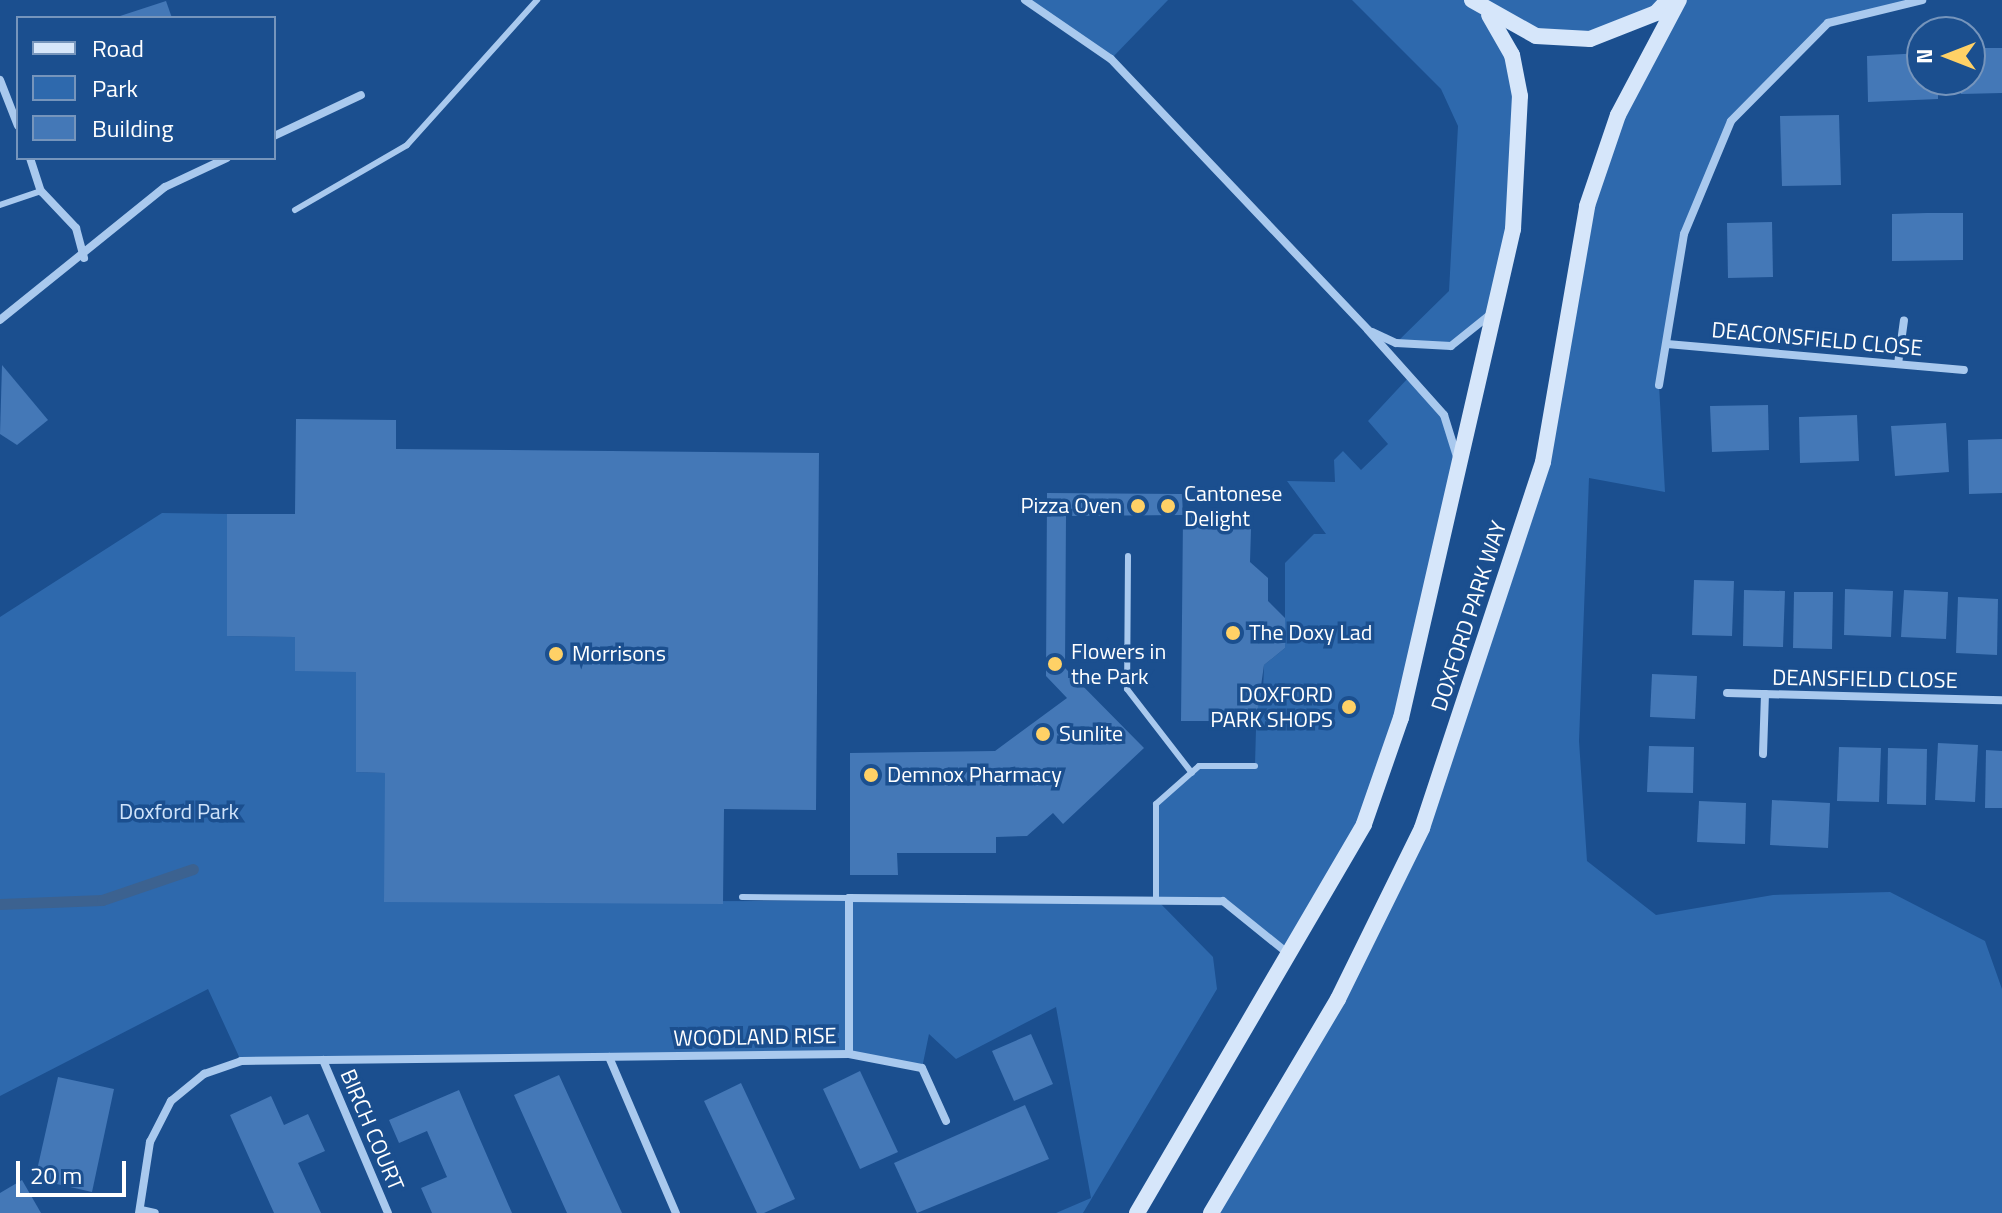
<!DOCTYPE html>
<html>
<head>
<meta charset="utf-8">
<style>
	body { margin:0 }
	#map { position:relative; width:2002px; height:1213px; overflow:hidden; background:#1b4f8f; font-family:"Titillium Web",sans-serif }
	div>[style] { position:absolute }
	.green>* { inset:0; background:#2e69ad }
	.stream>* { height:11px; margin:-5.5px; padding:0 5.5px; transform-origin:5.5px; border-radius:5.5px; background:#3c6290 }
	.building>* { inset:0; background:#4478b7 }
	.service>* { height:6px; margin:-3px; padding:0 3px; transform-origin:3px; border-radius:3px; background:#a9c9ee }
	.minor>* { height:8px; margin:-4px; padding:0 4px; transform-origin:4px; border-radius:4px; background:#a9c9ee }
	.secondary>* { height:16px; margin:-8px; padding:0 8px; transform-origin:8px; border-radius:8px; background:#d6e6fa }
	.dots>* { width:22px; height:22px; translate:-50% -50%; box-sizing:border-box; border:4px solid #1b4f8f; border-radius:50% }
	span { translate:-50% -50%; white-space:nowrap; text-align:center; line-height:1.15; -webkit-text-stroke:7px #1b4f8f; paint-order:stroke }
	.street-label { font-size:22px; color:#fff }
	.poi-label { font-size:22px; color:#fff }
	.left { translate:0 -50%; text-align:left }
	.right { translate:-100% -50%; text-align:right }
	.park-label { font-size:22px; color:#cfe3fa }
	.legend { position:absolute; left:16px; top:16px; width:260px; height:144px; box-sizing:border-box; background:#1b4f8f; border:2px solid #7695bc; margin:0; padding:10px 14px; list-style:none; font-size:24px; color:#fff }
	.legend li { display:flex; align-items:center; gap:16px; height:40px }
	.legend b { width:40px; border:2px solid #7695bc }
	.north { position:absolute; left:1906px; top:16px; width:80px; height:80px; box-sizing:border-box; background:#1b4f8f; border:2px solid #7695bc; border-radius:50%; rotate:270deg; font-size:22px; font-weight:700; line-height:32px; text-align:center; color:#fff }
	.north::after { content:''; display:block; margin:auto; width:28px; height:36px; background:#ffd166; clip-path:polygon(50% 0,100% 100%,50% 72%,0 100%) }
	.scale { position:absolute; left:16px; top:1161px; width:110px; height:36px; box-sizing:border-box; border:4px solid #fff; border-top:0; padding-left:10px; font-size:24px; line-height:28px; white-space:nowrap; color:#fff; -webkit-text-stroke:6px #1b4f8f; paint-order:stroke }
</style>
</head>
<body>
<div id="map">
	<div class="green">
		<i style="clip-path:polygon(1025px 0,1168px 0,1111px 59px)"></i>
		<i style="clip-path:polygon(1352px 0,1668px 0,1590px 39px,1536px 36px,1490px 16px,1520px 96px,1497px 309px,1451px 346px,1396px 343px,1449px 291px,1458px 126px,1441px 89px)"></i>
		<i style="clip-path:polygon(1679px 0,1922px 0,1828px 23px,1730px 121px,1684px 234px,1659px 385px,1665px 492px,1589px 478px,1579px 741px,1587px 861px,1656px 915px,1773px 895px,1890px 892px,1985px 941px,2002px 989px,2002px 1213px,1211px 1213px,1338px 999px,1422px 828px,1543px 462px,1587px 206px,1618px 115px)"></i>
		<i style="clip-path:polygon(1409px 377px,1444px 415px,1461px 472px,1364px 824px,1291px 956px,1223px 902px,1158px 901px,1213px 957px,1217px 989px,1083px 1213px,1056px 1213px,1091px 1198px,1056px 1007px,956px 1059px,929px 1034px,922px 1068px,849px 1054px,241px 1061px,208px 989px,0 1096px,0 617px,162px 513px,227px 514px,227px 636px,295px 637px,356px 672px,356px 772px,385px 773px,385px 902px,1156px 900px,1156px 804px,1199px 766px,1255px 765px,1257px 693px,1263px 693px,1264px 665px,1285px 648px,1285px 563px,1314px 534px,1326px 534px,1287px 481px,1335px 482px,1334px 460px,1343px 451px,1361px 470px,1388px 444px,1368px 421px)"></i>
	</div>
	<div class="stream">
		<i style="left:0;top:904px;width:102px;rotate:-2.2deg"></i>
		<i style="left:102px;top:900px;width:96px;rotate:-18.8deg"></i>
	</div>
	<div class="building">
		<i style="clip-path:polygon(166px 1px,172px 18px,118px 18px,117px 17px)"></i>
		<i style="clip-path:polygon(1970px 48px,2002px 48px,2002px 93px,1961px 94px,1961px 80px,1970px 80px)"></i>
		<i style="clip-path:polygon(1922px 53px,1922px 80px,1938px 80px,1938px 99px,1868px 102px,1867px 56px)"></i>
		<i style="clip-path:polygon(1839px 115px,1841px 185px,1782px 186px,1780px 116px)"></i>
		<i style="clip-path:polygon(1927px 213px,1963px 213px,1963px 260px,1892px 261px,1892px 214px)"></i>
		<i style="clip-path:polygon(1772px 222px,1773px 277px,1728px 278px,1727px 223px)"></i>
		<i style="clip-path:polygon(2px 365px,48px 420px,17px 445px,0 434px)"></i>
		<i style="clip-path:polygon(1768px 405px,1769px 450px,1712px 452px,1710px 406px)"></i>
		<i style="clip-path:polygon(1857px 415px,1859px 461px,1800px 463px,1799px 417px)"></i>
		<i style="clip-path:polygon(296px 419px,396px 420px,396px 449px,819px 453px,816px 810px,724px 809px,723px 904px,384px 902px,385px 773px,356px 772px,356px 672px,295px 671px,295px 637px,227px 636px,227px 514px,295px 514px)"></i>
		<i style="clip-path:polygon(1946px 423px,1949px 472px,1895px 476px,1891px 426px)"></i>
		<i style="clip-path:polygon(2002px 439px,2002px 493px,1969px 494px,1968px 440px)"></i>
		<i style="clip-path:polygon(1047px 493px,1182px 494px,1183px 515px,1237px 515px,1251px 529px,1250px 562px,1268px 578px,1268px 601px,1285px 618px,1285px 648px,1264px 665px,1256px 721px,1181px 721px,1183px 515px,1066px 516px,1065px 668px,1144px 748px,1063px 824px,1053px 813px,1027px 836px,996px 837px,996px 853px,897px 853px,898px 875px,850px 875px,850px 753px,995px 751px,1067px 698px,1046px 676px)"></i>
		<i style="clip-path:polygon(1694px 580px,1734px 581px,1732px 636px,1692px 635px)"></i>
		<i style="clip-path:polygon(1845px 589px,1893px 591px,1891px 637px,1844px 635px)"></i>
		<i style="clip-path:polygon(1744px 590px,1785px 591px,1783px 647px,1743px 646px)"></i>
		<i style="clip-path:polygon(1904px 590px,1948px 592px,1946px 639px,1901px 637px)"></i>
		<i style="clip-path:polygon(1794px 592px,1833px 592px,1832px 649px,1793px 648px)"></i>
		<i style="clip-path:polygon(1958px 597px,1998px 599px,1997px 655px,1956px 653px)"></i>
		<i style="clip-path:polygon(1652px 674px,1697px 676px,1695px 719px,1650px 717px)"></i>
		<i style="clip-path:polygon(1938px 743px,1978px 745px,1975px 802px,1935px 800px)"></i>
		<i style="clip-path:polygon(1649px 746px,1694px 747px,1693px 793px,1647px 792px)"></i>
		<i style="clip-path:polygon(1839px 747px,1881px 748px,1879px 802px,1837px 801px)"></i>
		<i style="clip-path:polygon(1888px 748px,1927px 749px,1926px 805px,1887px 804px)"></i>
		<i style="clip-path:polygon(1986px 750px,2002px 751px,2002px 808px,1985px 808px)"></i>
		<i style="clip-path:polygon(1772px 800px,1830px 803px,1828px 848px,1770px 845px)"></i>
		<i style="clip-path:polygon(1699px 801px,1746px 803px,1745px 844px,1697px 842px)"></i>
		<i style="clip-path:polygon(1031px 1034px,1053px 1084px,1014px 1101px,992px 1051px)"></i>
		<i style="clip-path:polygon(860px 1071px,898px 1152px,860px 1169px,823px 1089px)"></i>
		<i style="clip-path:polygon(559px 1075px,594px 1152px,622px 1213px,567px 1213px,549px 1173px,514px 1095px)"></i>
		<i style="clip-path:polygon(58px 1077px,114px 1089px,92px 1192px,35px 1179px)"></i>
		<i style="clip-path:polygon(741px 1083px,795px 1199px,764px 1213px,757px 1213px,704px 1101px)"></i>
		<i style="clip-path:polygon(459px 1090px,475px 1128px,512px 1213px,432px 1213px,421px 1188px,447px 1177px,427px 1131px,399px 1143px,389px 1120px)"></i>
		<i style="clip-path:polygon(271px 1096px,284px 1125px,308px 1114px,325px 1151px,298px 1163px,321px 1213px,274px 1213px,230px 1115px)"></i>
		<i style="clip-path:polygon(1025px 1105px,1049px 1159px,917px 1213px,894px 1163px)"></i>
		<i style="clip-path:polygon(22px 1180px,41px 1213px,0 1213px,0 1193px)"></i>
	</div>
	<div class="service">
		<i style="left:0;top:205px;width:43px;rotate:-18.9deg"></i>
		<i style="left:295px;top:210px;width:129px;rotate:-30.1deg"></i>
		<i style="left:407px;top:145px;width:195px;rotate:-48.1deg"></i>
		<i style="left:1128px;top:556px;width:133px;rotate:90.4deg"></i>
		<i style="left:1127px;top:689px;width:106px;rotate:52.3deg"></i>
		<i style="left:742px;top:897px;width:107px;rotate:0.5deg"></i>
		<i style="left:1156px;top:900px;width:96px;rotate:-90deg"></i>
		<i style="left:1156px;top:804px;width:57px;rotate:-41.5deg"></i>
		<i style="left:1199px;top:766px;width:56px"></i>
	</div>
	<div class="minor">
		<i style="left:1025px;top:0;width:104px;rotate:34.5deg"></i>
		<i style="left:1111px;top:59px;width:373px;rotate:46.5deg"></i>
		<i style="left:1368px;top:330px;width:114px;rotate:48.2deg"></i>
		<i style="left:1444px;top:415px;width:47px;rotate:72.7deg"></i>
		<i style="left:0;top:80px;width:49px;rotate:68.6deg"></i>
		<i style="left:274px;top:136px;width:96px;rotate:-25.2deg"></i>
		<i style="left:30px;top:158px;width:35px;rotate:72deg"></i>
		<i style="left:41px;top:191px;width:51px;rotate:46.6deg"></i>
		<i style="left:76px;top:228px;width:31px;rotate:75deg"></i>
		<i style="left:0;top:320px;width:212px;rotate:-38.9deg"></i>
		<i style="left:165px;top:187px;width:68px;rotate:-25.1deg"></i>
		<i style="left:1372px;top:332px;width:26px;rotate:25deg"></i>
		<i style="left:1396px;top:343px;width:55px;rotate:3.1deg"></i>
		<i style="left:1451px;top:346px;width:53px;rotate:-38.8deg"></i>
		<i style="left:1667px;top:344px;width:298px;rotate:5deg"></i>
		<i style="left:1898px;top:364px;width:44px;rotate:-82.2deg"></i>
		<i style="left:1659px;top:385px;width:153px;rotate:-80.6deg"></i>
		<i style="left:1684px;top:234px;width:122px;rotate:-67.4deg"></i>
		<i style="left:1731px;top:121px;width:138px;rotate:-45.3deg"></i>
		<i style="left:1828px;top:23px;width:97px;rotate:-13.7deg"></i>
		<i style="left:1727px;top:693px;width:275px;rotate:1.5deg"></i>
		<i style="left:1763px;top:754px;width:60px;rotate:-88.1deg"></i>
		<i style="left:849px;top:1054px;width:156px;rotate:-90deg"></i>
		<i style="left:849px;top:898px;width:374px;rotate:0.5deg"></i>
		<i style="left:1223px;top:901px;width:86px;rotate:38.9deg"></i>
		<i style="left:609px;top:1057px;width:170px;rotate:66.8deg"></i>
		<i style="left:323px;top:1060px;width:166px;rotate:67deg"></i>
		<i style="left:141px;top:1210px;width:14px;rotate:12deg"></i>
		<i style="left:139px;top:1213px;width:72px;rotate:-81.2deg"></i>
		<i style="left:150px;top:1142px;width:46px;rotate:-62.9deg"></i>
		<i style="left:171px;top:1101px;width:43px;rotate:-39.3deg"></i>
		<i style="left:204px;top:1074px;width:39px;rotate:-19deg"></i>
		<i style="left:241px;top:1061px;width:608px;rotate:-0.66deg"></i>
		<i style="left:849px;top:1054px;width:74px;rotate:10.9deg"></i>
		<i style="left:922px;top:1068px;width:58px;rotate:65.6deg"></i>
	</div>
	<div class="secondary">
		<i style="left:1472px;top:0;width:73px;rotate:29.4deg"></i>
		<i style="left:1536px;top:36px;width:54px;rotate:3.2deg"></i>
		<i style="left:1590px;top:39px;width:71px;rotate:-21.5deg"></i>
		<i style="left:1656px;top:13px;width:18px;rotate:-47deg"></i>
		<i style="left:1137px;top:1213px;width:450px;rotate:-59.7deg"></i>
		<i style="left:1364px;top:824px;width:112px;rotate:-70.8deg"></i>
		<i style="left:1401px;top:718px;width:502px;rotate:-77.1deg"></i>
		<i style="left:1513px;top:229px;width:133px;rotate:-87deg"></i>
		<i style="left:1520px;top:96px;width:42px;rotate:-101deg"></i>
		<i style="left:1512px;top:55px;width:46px;rotate:-119.9deg"></i>
		<i style="left:1211px;top:1213px;width:249px;rotate:-59.3deg"></i>
		<i style="left:1338px;top:999px;width:191px;rotate:-63.8deg"></i>
		<i style="left:1422px;top:828px;width:385px;rotate:-71.7deg"></i>
		<i style="left:1543px;top:462px;width:260px;rotate:-80.2deg"></i>
		<i style="left:1587px;top:206px;width:96px;rotate:-71.2deg"></i>
		<i style="left:1618px;top:115px;width:130px;rotate:-62.1deg"></i>
	</div>
	<div class="dots">
		<i style="left:1138px;top:506px;background:#ffd166"></i>
		<i style="left:1168px;top:506px;background:#ffd166"></i>
		<i style="left:1233px;top:633px;background:#ffd166"></i>
		<i style="left:556px;top:654px;background:#ffd166"></i>
		<i style="left:1055px;top:664px;background:#ffd166"></i>
		<i style="left:1349px;top:707px;background:#ffd166"></i>
		<i style="left:1043px;top:734px;background:#ffd166"></i>
		<i style="left:871px;top:775px;background:#ffd166"></i>
	</div>
	<div class="street-label">
		<span style="left:1817px;top:339px;rotate:5deg">DEACONSFIELD CLOSE</span>
		<span style="left:1469px;top:616px;rotate:-72deg">DOXFORD PARK WAY</span>
		<span style="left:1865px;top:679px;rotate:1deg">DEANSFIELD CLOSE</span>
		<span style="left:755px;top:1037px;rotate:-1deg">WOODLAND RISE</span>
		<span style="left:372px;top:1130px;rotate:67deg">BIRCH COURT</span>
	</div>
	<div class="poi-label">
		<span class="left" style="left:1184px;top:506px">Cantonese<br>Delight</span>
		<span class="right" style="left:1122px;top:506px">Pizza Oven</span>
		<span class="left" style="left:1249px;top:633px">The Doxy Lad</span>
		<span class="left" style="left:1071px;top:664px">Flowers in<br>the Park</span>
		<span class="left" style="left:572px;top:654px">Morrisons</span>
		<span class="right" style="left:1333px;top:707px">DOXFORD<br>PARK SHOPS</span>
		<span class="left" style="left:1059px;top:734px">Sunlite</span>
		<span class="left" style="left:887px;top:775px">Demnox Pharmacy</span>
	</div>
	<div class="park-label">
		<span style="left:179px;top:812px">Doxford Park</span>
	</div>
	<ul class="legend">
	<li><b style="height:10px;background:#d6e6fa"></b>Road</li>
	<li><b style="height:22px;background:#2e69ad"></b>Park</li>
	<li><b style="height:22px;background:#4478b7"></b>Building</li>
	</ul>
	<div class="north">N</div>
	<div class="scale">20 m</div>
</div>
</body>
</html>
